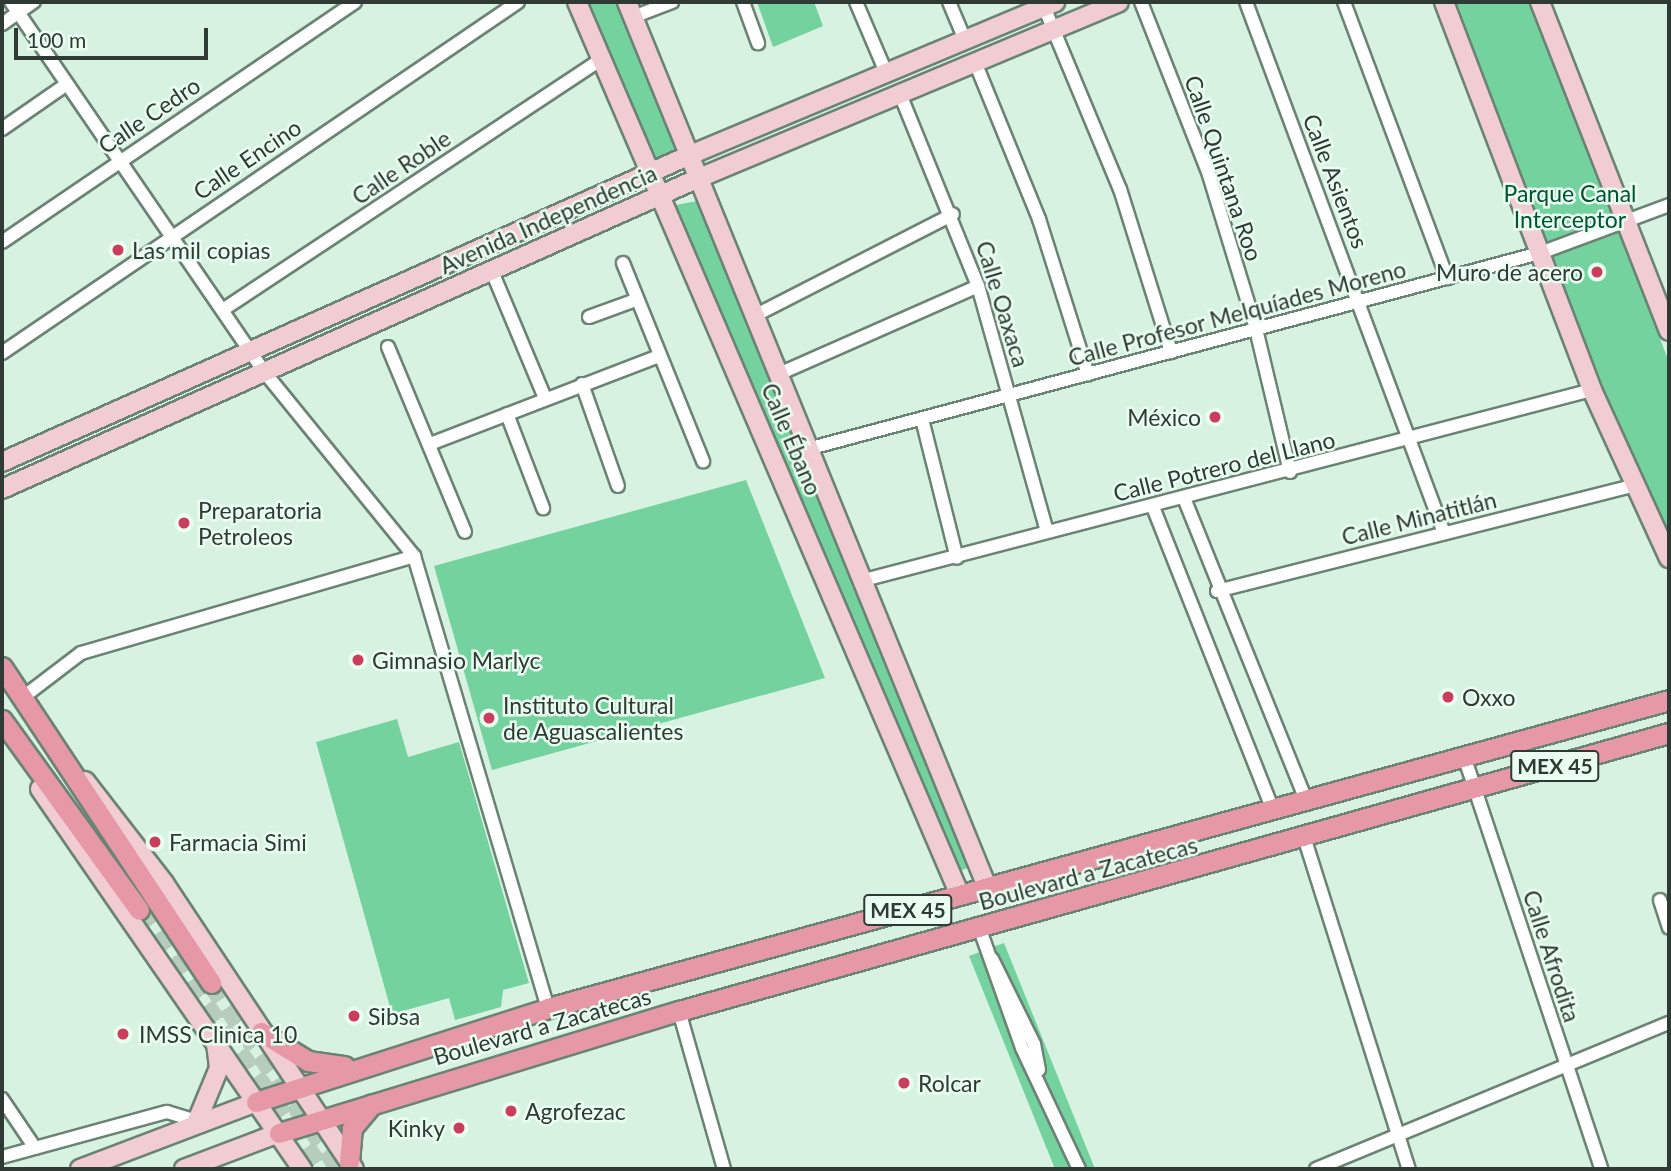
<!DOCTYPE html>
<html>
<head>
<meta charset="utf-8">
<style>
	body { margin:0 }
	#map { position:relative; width:1671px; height:1171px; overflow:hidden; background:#d8f2e1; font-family:Lato,sans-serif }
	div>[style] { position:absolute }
	.green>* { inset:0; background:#73d29d }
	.primary-tunnel>* { height:19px; margin-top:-9.5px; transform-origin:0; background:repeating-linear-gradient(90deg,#b6cdbe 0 19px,transparent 0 29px) }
	.roads { filter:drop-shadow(2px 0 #6b8374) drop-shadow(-2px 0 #6b8374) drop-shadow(0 2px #6b8374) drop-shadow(0 -2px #6b8374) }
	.street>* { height:12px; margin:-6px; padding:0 6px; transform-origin:6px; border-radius:6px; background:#fff }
	.secondary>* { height:18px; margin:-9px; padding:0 9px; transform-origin:9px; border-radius:9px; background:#f2ccd3 }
	.primary>* { height:19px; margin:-9.5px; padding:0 9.5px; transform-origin:9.5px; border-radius:9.5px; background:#e698a7 }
	.dots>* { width:19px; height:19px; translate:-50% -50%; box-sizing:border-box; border:4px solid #e9fef0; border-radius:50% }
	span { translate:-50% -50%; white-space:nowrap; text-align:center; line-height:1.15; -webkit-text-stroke:5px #e9fef0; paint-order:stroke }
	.shield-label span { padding:2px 5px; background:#e9fef0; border:2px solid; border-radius:5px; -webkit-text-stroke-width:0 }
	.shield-label { font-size:21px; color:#303a34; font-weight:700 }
	.street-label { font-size:23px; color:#303a34 }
	.park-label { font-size:23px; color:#005432 }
	.poi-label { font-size:23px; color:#303a34 }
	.left { translate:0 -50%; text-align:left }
	.right { translate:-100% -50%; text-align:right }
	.frame { position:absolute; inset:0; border:4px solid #303a34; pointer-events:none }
	.scale { position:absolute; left:14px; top:28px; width:194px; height:32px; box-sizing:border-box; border:4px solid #303a34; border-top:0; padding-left:9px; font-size:21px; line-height:24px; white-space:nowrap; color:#303a34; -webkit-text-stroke:5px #e9fef0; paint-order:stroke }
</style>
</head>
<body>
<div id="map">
	<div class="green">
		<i style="clip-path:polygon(582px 2px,621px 2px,678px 151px,656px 169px)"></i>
		<i style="clip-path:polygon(757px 2px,814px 2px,823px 26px,773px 47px)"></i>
		<i style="clip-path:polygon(1450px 2px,1530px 2px,1669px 362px,1669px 531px,1619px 434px)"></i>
		<i style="clip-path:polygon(697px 201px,779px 384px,973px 866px,959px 871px,676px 205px)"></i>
		<i style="clip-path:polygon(746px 480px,825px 678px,492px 770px,434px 566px)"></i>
		<i style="clip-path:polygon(397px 719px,408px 757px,459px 742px,529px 983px,503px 990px,501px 1007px,455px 1020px,449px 998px,392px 1014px,316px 742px)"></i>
		<i style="clip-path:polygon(1004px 943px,1095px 1169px,1055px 1169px,969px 956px)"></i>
	</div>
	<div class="primary-tunnel">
		<i style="left:139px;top:910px;width:317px;rotate:54.8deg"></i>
		<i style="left:211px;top:983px;width:226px;rotate:55.3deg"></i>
	</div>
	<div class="roads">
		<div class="street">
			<i style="left:11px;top:2px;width:451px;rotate:55.6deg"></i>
			<i style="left:266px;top:374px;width:235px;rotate:50.9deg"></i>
			<i style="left:414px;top:556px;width:471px;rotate:73.5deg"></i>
			<i style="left:743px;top:2px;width:44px;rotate:69.9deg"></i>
			<i style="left:856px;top:2px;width:74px;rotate:66.9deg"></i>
			<i style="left:949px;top:2px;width:41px;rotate:67.2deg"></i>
			<i style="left:1042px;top:2px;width:203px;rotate:67.4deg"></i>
			<i style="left:1120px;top:189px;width:171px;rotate:72.6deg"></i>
			<i style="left:1141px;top:2px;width:186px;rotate:68.5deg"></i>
			<i style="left:1209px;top:175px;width:161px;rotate:73deg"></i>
			<i style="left:1256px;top:329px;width:147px;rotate:76.6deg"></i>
			<i style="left:1246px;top:2px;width:567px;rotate:69.55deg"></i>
			<i style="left:1344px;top:2px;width:295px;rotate:69.5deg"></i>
			<i style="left:633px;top:17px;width:42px;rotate:-21deg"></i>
			<i style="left:2px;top:24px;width:39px;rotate:-35deg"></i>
			<i style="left:975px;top:62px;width:170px;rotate:67.8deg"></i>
			<i style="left:1039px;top:219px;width:163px;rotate:72.5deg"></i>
			<i style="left:900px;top:94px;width:207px;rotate:67.9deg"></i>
			<i style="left:978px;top:286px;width:255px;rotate:74.3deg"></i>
			<i style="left:2px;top:129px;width:79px;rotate:-34.7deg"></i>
			<i style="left:2px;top:242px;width:427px;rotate:-34.2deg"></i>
			<i style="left:623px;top:263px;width:214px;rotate:68deg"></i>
			<i style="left:491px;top:269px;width:140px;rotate:67.3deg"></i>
			<i style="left:224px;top:309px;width:452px;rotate:-33.5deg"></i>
			<i style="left:756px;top:315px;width:221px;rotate:-27.1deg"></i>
			<i style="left:589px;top:317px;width:50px;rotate:-19.9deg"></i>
			<i style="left:388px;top:347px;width:200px;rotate:67.4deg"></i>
			<i style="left:2px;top:353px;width:624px;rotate:-34.22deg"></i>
			<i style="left:781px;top:373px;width:215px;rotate:-23.8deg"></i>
			<i style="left:582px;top:384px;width:108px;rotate:70.6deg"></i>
			<i style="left:507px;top:414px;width:101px;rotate:69deg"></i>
			<i style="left:922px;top:419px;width:143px;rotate:75.9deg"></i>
			<i style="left:430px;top:444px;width:245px;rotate:-21deg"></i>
			<i style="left:811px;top:448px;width:755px;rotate:-14.98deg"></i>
			<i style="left:1540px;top:253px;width:138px;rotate:-20.4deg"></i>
			<i style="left:1184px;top:498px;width:323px;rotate:68deg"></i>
			<i style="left:1153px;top:507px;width:324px;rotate:68.4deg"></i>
			<i style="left:864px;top:580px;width:752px;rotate:-14.63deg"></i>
			<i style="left:1217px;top:591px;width:428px;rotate:-14.2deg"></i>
			<i style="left:22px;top:698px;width:74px;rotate:-37.3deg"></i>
			<i style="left:81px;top:653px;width:347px;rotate:-16.2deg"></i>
			<i style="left:1464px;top:756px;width:435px;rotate:71.6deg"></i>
			<i style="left:1305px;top:840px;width:345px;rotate:72.5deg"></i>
			<i style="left:1660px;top:900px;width:29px;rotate:72deg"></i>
			<i style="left:979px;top:927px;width:128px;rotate:70.4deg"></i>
			<i style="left:1022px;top:1048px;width:134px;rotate:64.8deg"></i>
			<i style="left:992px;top:959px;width:95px;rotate:63.7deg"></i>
			<i style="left:1034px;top:1044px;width:26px;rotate:79deg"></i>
			<i style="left:679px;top:1011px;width:164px;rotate:74.1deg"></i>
			<i style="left:2px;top:1099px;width:59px;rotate:56deg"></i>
			<i style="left:2px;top:1157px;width:171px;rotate:-15.3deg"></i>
			<i style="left:167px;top:1112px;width:31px;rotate:17deg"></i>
			<i style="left:1316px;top:1169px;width:382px;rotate:-22.5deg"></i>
		</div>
		<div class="secondary">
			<i style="left:577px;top:2px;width:972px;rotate:66.79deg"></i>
			<i style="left:627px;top:2px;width:955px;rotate:67.86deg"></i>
			<i style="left:1444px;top:2px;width:415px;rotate:69.1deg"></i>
			<i style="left:1592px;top:390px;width:185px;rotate:65.4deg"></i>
			<i style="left:1540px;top:2px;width:353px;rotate:68.6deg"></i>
			<i style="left:2px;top:462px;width:753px;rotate:-24.05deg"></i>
			<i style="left:690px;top:155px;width:396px;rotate:-22.7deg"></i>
			<i style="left:2px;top:489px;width:763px;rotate:-24.05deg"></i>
			<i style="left:699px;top:178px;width:455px;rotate:-22.7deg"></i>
			<i style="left:85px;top:781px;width:129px;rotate:52.2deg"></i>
			<i style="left:164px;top:883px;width:343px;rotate:56.4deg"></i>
			<i style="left:40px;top:789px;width:462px;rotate:55.4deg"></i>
			<i style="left:197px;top:1121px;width:57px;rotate:-67.5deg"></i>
			<i style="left:219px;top:1068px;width:23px;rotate:-97deg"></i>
			<i style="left:80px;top:1169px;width:188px;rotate:-20.8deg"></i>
			<i style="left:184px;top:1169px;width:102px;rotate:-20.8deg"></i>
		</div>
		<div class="primary">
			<i style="left:2px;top:667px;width:379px;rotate:56.5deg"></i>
			<i style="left:2px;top:720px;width:234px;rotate:54.2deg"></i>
			<i style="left:261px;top:1032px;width:55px;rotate:31.7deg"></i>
			<i style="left:308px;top:1061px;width:37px;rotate:8deg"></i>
			<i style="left:256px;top:1102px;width:307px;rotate:-17.8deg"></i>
			<i style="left:548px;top:1008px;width:1163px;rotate:-15.36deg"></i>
			<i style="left:279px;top:1133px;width:418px;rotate:-17deg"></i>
			<i style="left:679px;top:1011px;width:1028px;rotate:-15.69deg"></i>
			<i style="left:349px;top:1162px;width:34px;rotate:-85deg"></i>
			<i style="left:352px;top:1128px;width:31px;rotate:-50deg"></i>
		</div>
	</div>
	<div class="dots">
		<i style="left:118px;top:250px;background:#cc3c5d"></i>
		<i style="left:1597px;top:272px;background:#cc3c5d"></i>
		<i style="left:1215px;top:417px;background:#cc3c5d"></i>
		<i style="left:184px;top:523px;background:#cc3c5d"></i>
		<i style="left:358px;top:660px;background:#cc3c5d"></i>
		<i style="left:1448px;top:697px;background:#cc3c5d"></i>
		<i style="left:489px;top:718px;background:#cc3c5d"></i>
		<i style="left:155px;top:842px;background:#cc3c5d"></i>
		<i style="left:354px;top:1016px;background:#cc3c5d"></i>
		<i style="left:123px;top:1034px;background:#cc3c5d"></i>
		<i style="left:904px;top:1083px;background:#cc3c5d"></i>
		<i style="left:511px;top:1111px;background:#cc3c5d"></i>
		<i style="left:459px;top:1128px;background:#cc3c5d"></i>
	</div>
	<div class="shield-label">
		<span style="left:1555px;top:766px">MEX 45</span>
		<span style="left:908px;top:910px">MEX 45</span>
	</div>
	<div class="street-label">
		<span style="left:149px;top:115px;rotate:-34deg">Calle Cedro</span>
		<span style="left:247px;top:159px;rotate:-34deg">Calle Encino</span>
		<span style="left:401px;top:167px;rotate:-34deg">Calle Roble</span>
		<span style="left:1224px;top:168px;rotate:71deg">Calle Quintana Roo</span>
		<span style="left:1336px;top:181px;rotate:69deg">Calle Asientos</span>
		<span style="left:548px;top:219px;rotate:-24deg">Avenida Independencia</span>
		<span style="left:1003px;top:304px;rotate:73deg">Calle Oaxaca</span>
		<span style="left:1237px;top:313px;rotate:-15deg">Calle Profesor Melquíades Moreno</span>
		<span style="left:792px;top:439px;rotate:67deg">Calle Ébano</span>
		<span style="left:1224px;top:466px;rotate:-14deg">Calle Potrero del Llano</span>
		<span style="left:1419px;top:518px;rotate:-14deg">Calle Minatitlán</span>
		<span style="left:1088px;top:873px;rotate:-15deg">Boulevard a Zacatecas</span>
		<span style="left:1552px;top:956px;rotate:72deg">Calle Afrodita</span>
		<span style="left:542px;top:1026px;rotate:-16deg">Boulevard a Zacatecas</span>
	</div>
	<div class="park-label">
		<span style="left:1570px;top:206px">Parque Canal<br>Interceptor</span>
	</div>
	<div class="poi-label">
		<span class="left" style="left:132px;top:250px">Las mil copias</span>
		<span class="right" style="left:1583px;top:272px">Muro de acero</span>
		<span class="right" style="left:1201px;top:417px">México</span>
		<span class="left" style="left:198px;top:523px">Preparatoria<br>Petroleos</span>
		<span class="left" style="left:372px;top:660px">Gimnasio Marlyc</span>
		<span class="left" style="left:1462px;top:697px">Oxxo</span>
		<span class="left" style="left:503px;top:718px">Instituto Cultural<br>de Aguascalientes</span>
		<span class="left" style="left:169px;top:842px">Farmacia Simi</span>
		<span class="left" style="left:368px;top:1016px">Sibsa</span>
		<span class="left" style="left:139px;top:1034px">IMSS Clinica 10</span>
		<span class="left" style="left:918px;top:1083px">Rolcar</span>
		<span class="left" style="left:525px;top:1111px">Agrofezac</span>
		<span class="right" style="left:445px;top:1128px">Kinky</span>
	</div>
	<div class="frame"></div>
	<div class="scale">100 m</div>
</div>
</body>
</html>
